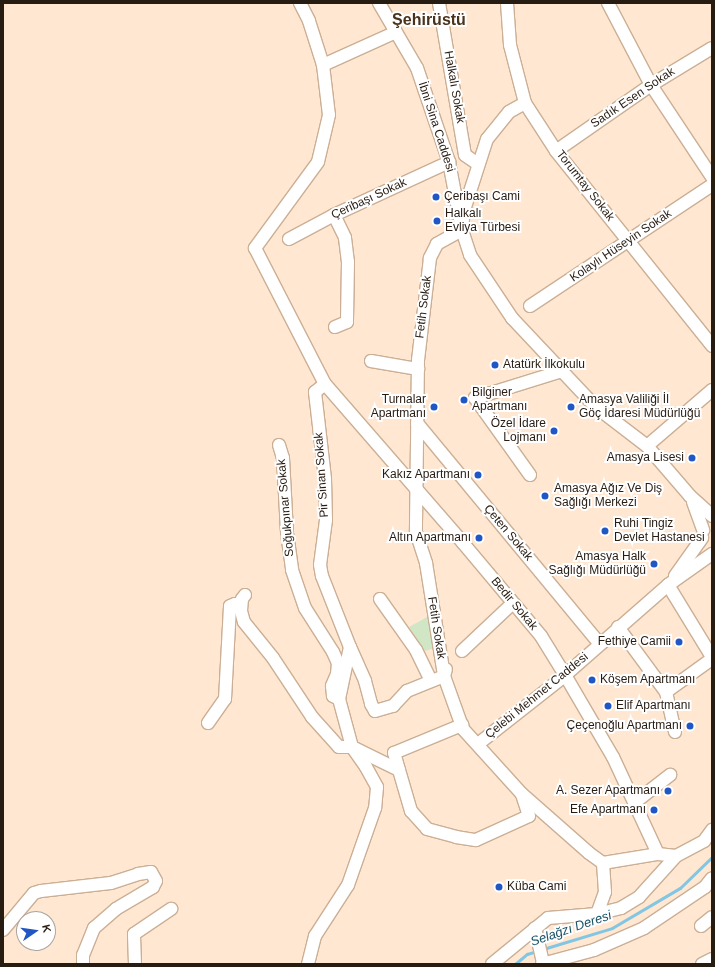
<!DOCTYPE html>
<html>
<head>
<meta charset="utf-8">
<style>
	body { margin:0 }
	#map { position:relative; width:715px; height:967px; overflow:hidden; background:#ffe7d1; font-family:Helvetica,sans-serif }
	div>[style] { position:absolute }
	.green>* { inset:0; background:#d0e6c5 }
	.stream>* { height:3px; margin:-1.5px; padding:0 1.5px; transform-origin:1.5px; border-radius:1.5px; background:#81c7e4 }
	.roads { filter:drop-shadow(1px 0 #cbaf95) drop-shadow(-1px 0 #cbaf95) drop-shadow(0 1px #cbaf95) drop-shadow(0 -1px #cbaf95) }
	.minor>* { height:12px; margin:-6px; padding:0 6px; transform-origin:6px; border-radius:6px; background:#fff }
	.dots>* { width:11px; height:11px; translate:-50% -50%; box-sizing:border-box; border:2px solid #fff; border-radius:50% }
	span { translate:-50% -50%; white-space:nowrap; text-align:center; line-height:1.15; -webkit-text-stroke:4px #fff; paint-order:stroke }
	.street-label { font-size:12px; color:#271c12 }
	.poi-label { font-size:12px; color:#271c12 }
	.left { translate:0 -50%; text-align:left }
	.right { translate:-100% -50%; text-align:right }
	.water-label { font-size:13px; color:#195267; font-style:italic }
	.district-label { font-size:16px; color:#4a331c; font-weight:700 }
	.frame { position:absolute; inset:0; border:4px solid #271c12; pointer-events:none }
	.north { position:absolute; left:16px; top:911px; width:40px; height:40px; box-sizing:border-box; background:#fff; border:1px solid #a9a4a0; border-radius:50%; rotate:77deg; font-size:11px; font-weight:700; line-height:16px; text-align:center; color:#271c12 }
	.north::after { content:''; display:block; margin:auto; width:14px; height:18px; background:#2157c4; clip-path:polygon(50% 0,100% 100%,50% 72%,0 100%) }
</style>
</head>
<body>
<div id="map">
	<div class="green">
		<i style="clip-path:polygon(429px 616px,434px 648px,425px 651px,409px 627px)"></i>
	</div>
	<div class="stream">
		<i style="left:543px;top:949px;width:72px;rotate:-16.9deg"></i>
		<i style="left:612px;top:928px;width:79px;rotate:-30.5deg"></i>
		<i style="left:680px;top:888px;width:45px;rotate:-44.1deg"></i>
		<i style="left:515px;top:964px;width:16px;rotate:-40deg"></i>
		<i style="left:527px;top:954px;width:10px;rotate:-17deg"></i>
	</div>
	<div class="roads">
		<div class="minor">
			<i style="left:300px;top:3px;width:20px;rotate:63deg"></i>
			<i style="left:309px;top:21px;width:46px;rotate:72.3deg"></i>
			<i style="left:323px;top:65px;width:50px;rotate:83.2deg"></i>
			<i style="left:329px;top:115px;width:48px;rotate:103.2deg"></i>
			<i style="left:318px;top:162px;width:107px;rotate:126.2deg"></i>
			<i style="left:255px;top:248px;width:153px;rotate:62.8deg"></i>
			<i style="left:325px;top:384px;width:13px;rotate:141deg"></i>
			<i style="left:315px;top:392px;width:88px;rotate:83.4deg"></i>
			<i style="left:325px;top:479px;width:41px;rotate:88.6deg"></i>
			<i style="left:326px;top:520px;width:45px;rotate:97.6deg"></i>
			<i style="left:320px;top:565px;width:11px;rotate:80deg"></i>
			<i style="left:322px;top:576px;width:76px;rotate:68.5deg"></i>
			<i style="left:350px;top:647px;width:53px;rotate:101.9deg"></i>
			<i style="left:339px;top:699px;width:50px;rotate:74.8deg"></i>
			<i style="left:352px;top:747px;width:24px;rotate:55deg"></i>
			<i style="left:366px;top:767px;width:23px;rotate:61deg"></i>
			<i style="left:377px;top:787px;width:21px;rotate:95deg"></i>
			<i style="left:375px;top:808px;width:82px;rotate:109.3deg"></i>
			<i style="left:348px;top:885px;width:61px;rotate:122.9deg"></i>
			<i style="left:315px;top:936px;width:29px;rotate:104deg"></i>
			<i style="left:379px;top:3px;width:75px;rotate:59.7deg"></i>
			<i style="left:417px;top:68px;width:99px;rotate:71.2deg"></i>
			<i style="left:449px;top:162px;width:69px;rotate:79.2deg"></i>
			<i style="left:462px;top:230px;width:26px;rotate:72deg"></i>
			<i style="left:470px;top:255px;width:76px;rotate:56.3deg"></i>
			<i style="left:512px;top:318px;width:122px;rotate:46.7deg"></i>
			<i style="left:596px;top:407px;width:64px;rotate:37.4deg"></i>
			<i style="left:647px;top:446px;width:66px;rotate:49.3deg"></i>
			<i style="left:690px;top:496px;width:30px;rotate:42deg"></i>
			<i style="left:439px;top:3px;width:154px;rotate:80.3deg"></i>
			<i style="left:465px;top:155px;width:16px;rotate:35deg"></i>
			<i style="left:507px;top:3px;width:42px;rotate:85.9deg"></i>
			<i style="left:510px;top:45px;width:60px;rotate:75.5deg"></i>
			<i style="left:525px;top:103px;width:57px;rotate:57.1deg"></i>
			<i style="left:556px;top:151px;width:250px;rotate:51.3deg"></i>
			<i style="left:608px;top:3px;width:93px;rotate:62.3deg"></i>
			<i style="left:651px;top:85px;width:110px;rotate:56.5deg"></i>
			<i style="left:323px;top:65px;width:80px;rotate:-24.3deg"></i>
			<i style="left:525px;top:103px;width:18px;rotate:151deg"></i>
			<i style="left:509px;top:112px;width:35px;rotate:129deg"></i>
			<i style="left:487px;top:139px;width:75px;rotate:107.9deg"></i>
			<i style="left:464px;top:210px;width:20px;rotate:96deg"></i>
			<i style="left:462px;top:230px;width:29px;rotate:151deg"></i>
			<i style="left:437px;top:244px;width:16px;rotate:117deg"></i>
			<i style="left:430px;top:258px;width:103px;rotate:96.7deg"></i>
			<i style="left:418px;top:360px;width:172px;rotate:90.7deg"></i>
			<i style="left:416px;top:532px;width:33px;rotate:72deg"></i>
			<i style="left:426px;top:563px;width:114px;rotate:80.9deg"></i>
			<i style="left:444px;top:676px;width:56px;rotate:70.3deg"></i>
			<i style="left:463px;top:729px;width:88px;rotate:47.8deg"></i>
			<i style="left:522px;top:794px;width:89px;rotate:41.4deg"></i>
			<i style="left:589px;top:853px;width:17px;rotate:36deg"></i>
			<i style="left:603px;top:863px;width:56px;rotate:-9.3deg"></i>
			<i style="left:658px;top:854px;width:18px;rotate:6deg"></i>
			<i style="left:676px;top:856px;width:32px;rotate:-28deg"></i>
			<i style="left:704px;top:841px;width:14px;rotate:-54deg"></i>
			<i style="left:556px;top:151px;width:116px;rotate:-34.8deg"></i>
			<i style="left:651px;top:85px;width:71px;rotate:-31.2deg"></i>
			<i style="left:334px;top:215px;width:25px;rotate:64deg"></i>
			<i style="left:345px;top:238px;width:24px;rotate:83deg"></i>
			<i style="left:348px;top:262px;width:60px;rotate:91deg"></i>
			<i style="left:347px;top:322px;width:13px;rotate:157deg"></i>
			<i style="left:289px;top:239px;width:51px;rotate:-28.1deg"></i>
			<i style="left:334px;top:215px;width:127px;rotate:-24.7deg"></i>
			<i style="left:530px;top:306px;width:219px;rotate:-33.6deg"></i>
			<i style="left:371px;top:361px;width:48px;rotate:9.7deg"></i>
			<i style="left:325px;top:384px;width:211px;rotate:49deg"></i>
			<i style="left:463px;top:543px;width:121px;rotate:50deg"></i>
			<i style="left:541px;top:636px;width:46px;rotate:58.4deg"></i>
			<i style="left:565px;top:675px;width:95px;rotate:59.7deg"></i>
			<i style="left:613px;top:757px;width:107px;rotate:65.1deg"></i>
			<i style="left:417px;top:423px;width:287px;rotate:50.4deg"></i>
			<i style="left:279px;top:445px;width:14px;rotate:73deg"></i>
			<i style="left:283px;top:458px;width:75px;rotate:86.9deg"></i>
			<i style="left:287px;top:533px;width:37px;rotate:82deg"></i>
			<i style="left:292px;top:570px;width:40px;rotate:71.1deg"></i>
			<i style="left:305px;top:608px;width:52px;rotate:57.5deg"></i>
			<i style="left:333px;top:652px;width:12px;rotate:66deg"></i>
			<i style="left:338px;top:663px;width:11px;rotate:95deg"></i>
			<i style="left:337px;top:674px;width:13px;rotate:113deg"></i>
			<i style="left:332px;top:686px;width:10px;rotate:84deg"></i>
			<i style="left:333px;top:696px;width:7px;rotate:27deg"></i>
			<i style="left:647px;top:446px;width:86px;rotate:-40.7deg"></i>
			<i style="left:530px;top:475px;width:95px;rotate:-125.5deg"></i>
			<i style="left:475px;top:398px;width:91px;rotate:-17.2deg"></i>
			<i style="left:693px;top:502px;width:30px;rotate:70deg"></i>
			<i style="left:675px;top:576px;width:47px;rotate:-54.6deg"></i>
			<i style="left:668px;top:585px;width:84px;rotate:58.6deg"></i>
			<i style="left:245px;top:595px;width:5px;rotate:127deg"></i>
			<i style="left:242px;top:599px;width:12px;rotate:95deg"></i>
			<i style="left:241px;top:611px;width:11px;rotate:75deg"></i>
			<i style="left:244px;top:622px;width:46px;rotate:51.1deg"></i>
			<i style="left:273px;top:658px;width:71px;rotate:56.5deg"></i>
			<i style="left:312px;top:717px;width:40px;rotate:48deg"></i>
			<i style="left:339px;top:747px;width:13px"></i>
			<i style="left:352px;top:747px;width:52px;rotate:26.1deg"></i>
			<i style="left:399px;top:770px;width:18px;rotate:-106deg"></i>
			<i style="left:394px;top:753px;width:74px;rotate:-22.4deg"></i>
			<i style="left:380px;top:599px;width:62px;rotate:54.8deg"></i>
			<i style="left:416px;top:650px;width:34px;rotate:64deg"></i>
			<i style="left:618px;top:627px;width:81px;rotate:53.6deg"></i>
			<i style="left:666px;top:692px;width:41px;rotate:77.3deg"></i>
			<i style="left:350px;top:647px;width:37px;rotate:66deg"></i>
			<i style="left:365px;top:681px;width:24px;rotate:75deg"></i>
			<i style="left:371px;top:704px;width:8px;rotate:60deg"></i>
			<i style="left:375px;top:711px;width:19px;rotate:-16deg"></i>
			<i style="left:393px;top:706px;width:21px;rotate:-47deg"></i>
			<i style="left:407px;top:691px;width:40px;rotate:-22deg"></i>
			<i style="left:444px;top:676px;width:7px;rotate:-74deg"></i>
			<i style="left:462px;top:651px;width:70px;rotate:-43.3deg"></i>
			<i style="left:666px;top:692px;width:57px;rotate:-35.7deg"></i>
			<i style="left:208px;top:723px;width:29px;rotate:-55deg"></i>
			<i style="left:225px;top:699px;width:93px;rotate:-86.9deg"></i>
			<i style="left:230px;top:606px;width:5px;rotate:-22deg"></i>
			<i style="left:235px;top:604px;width:6px;rotate:18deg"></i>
			<i style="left:478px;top:744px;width:108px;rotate:-38.2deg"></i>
			<i style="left:563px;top:677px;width:140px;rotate:-41.2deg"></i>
			<i style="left:668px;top:585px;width:54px;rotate:-35.2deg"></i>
			<i style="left:399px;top:770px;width:43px;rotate:73.7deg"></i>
			<i style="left:411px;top:811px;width:24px;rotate:48deg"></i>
			<i style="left:427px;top:829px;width:30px;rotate:15deg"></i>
			<i style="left:456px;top:837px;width:20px;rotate:9deg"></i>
			<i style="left:476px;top:840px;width:58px;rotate:-24.4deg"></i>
			<i style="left:529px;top:816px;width:22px;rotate:-108deg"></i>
			<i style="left:634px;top:803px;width:46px;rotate:-37.9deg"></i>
			<i style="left:597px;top:914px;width:23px;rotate:-70deg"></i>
			<i style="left:605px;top:892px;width:29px;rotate:-94deg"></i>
			<i style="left:701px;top:926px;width:14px;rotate:-39deg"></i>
			<i style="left:535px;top:928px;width:36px;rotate:77deg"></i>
			<i style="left:3px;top:930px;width:48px;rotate:-50deg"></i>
			<i style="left:34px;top:893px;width:7px;rotate:-16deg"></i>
			<i style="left:41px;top:891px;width:70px;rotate:-6.5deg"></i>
			<i style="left:111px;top:883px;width:28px;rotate:-18deg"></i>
			<i style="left:138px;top:874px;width:13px;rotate:-9deg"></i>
			<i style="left:151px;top:872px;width:10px;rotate:61deg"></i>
			<i style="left:156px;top:881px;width:7px;rotate:117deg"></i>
			<i style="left:153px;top:887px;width:43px;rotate:149.3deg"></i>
			<i style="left:116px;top:909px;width:29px;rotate:139deg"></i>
			<i style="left:94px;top:928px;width:29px;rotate:112deg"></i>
			<i style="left:83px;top:955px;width:9px;rotate:90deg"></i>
			<i style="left:135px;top:964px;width:30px;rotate:-92deg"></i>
			<i style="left:134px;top:934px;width:45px;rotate:-34deg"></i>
			<i style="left:492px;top:964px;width:72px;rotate:-39.4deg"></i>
			<i style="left:548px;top:918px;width:49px;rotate:-4.7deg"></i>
			<i style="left:597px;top:914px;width:25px;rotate:-14deg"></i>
			<i style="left:621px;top:908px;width:21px;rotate:-31deg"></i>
			<i style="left:639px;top:897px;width:55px;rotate:-47.9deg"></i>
			<i style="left:542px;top:964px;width:54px;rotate:-15.1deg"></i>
			<i style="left:594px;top:950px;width:55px;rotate:-23.7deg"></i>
			<i style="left:644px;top:928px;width:73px;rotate:-33.9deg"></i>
			<i style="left:705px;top:887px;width:11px;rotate:-52deg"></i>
			<i style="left:702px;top:964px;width:11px;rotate:-27deg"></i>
		</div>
	</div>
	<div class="dots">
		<i style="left:436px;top:197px;background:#2157c4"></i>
		<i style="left:437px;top:221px;background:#2157c4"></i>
		<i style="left:495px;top:365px;background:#2157c4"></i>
		<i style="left:464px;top:400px;background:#2157c4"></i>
		<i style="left:434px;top:407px;background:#2157c4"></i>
		<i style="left:571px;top:407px;background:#2157c4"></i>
		<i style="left:554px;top:431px;background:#2157c4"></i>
		<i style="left:692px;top:458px;background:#2157c4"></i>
		<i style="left:478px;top:475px;background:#2157c4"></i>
		<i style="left:545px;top:496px;background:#2157c4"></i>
		<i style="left:605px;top:531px;background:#2157c4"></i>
		<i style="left:479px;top:538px;background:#2157c4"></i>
		<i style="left:654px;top:564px;background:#2157c4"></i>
		<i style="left:679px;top:642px;background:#2157c4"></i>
		<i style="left:592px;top:680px;background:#2157c4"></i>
		<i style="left:608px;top:706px;background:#2157c4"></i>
		<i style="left:690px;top:726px;background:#2157c4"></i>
		<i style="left:668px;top:791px;background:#2157c4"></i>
		<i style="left:654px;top:810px;background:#2157c4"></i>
		<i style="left:499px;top:887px;background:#2157c4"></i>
	</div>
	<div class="street-label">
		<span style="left:454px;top:87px;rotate:80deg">Halkalı Sokak</span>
		<span style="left:633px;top:98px;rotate:-34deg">Sadık Esen Sokak</span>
		<span style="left:436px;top:127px;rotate:72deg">İbni Sina Caddesi</span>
		<span style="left:585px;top:186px;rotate:52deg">Torumtay Sokak</span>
		<span style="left:369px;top:199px;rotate:-25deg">Çeribaşı Sokak</span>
		<span style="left:621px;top:246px;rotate:-34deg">Kolaylı Hüseyin Sokak</span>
		<span style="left:424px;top:307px;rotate:-83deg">Fetih Sokak</span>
		<span style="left:322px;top:475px;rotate:-94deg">Pir Sinan Sokak</span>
		<span style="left:286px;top:508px;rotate:-95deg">Soğukpınar Sokak</span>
		<span style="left:508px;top:533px;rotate:50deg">Çeten Sokak</span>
		<span style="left:514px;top:604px;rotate:50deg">Bedir Sokak</span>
		<span style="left:436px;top:628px;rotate:81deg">Fetih Sokak</span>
		<span style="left:537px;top:696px;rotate:-39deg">Çelebi Mehmet Caddesi</span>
	</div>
	<div class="poi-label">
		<span class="left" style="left:444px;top:197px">Çeribaşı Cami</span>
		<span class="left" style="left:445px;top:221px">Halkalı<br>Evliya Türbesi</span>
		<span class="left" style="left:503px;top:365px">Atatürk İlkokulu</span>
		<span class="left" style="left:472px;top:400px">Bilginer<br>Apartmanı</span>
		<span class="right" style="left:426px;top:407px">Turnalar<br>Apartmanı</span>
		<span class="left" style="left:579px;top:407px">Amasya Valiliği İl<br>Göç İdaresi Müdürlüğü</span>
		<span class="right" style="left:546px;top:431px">Özel İdare<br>Lojmanı</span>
		<span class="right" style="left:684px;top:458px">Amasya Lisesi</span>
		<span class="right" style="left:470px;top:475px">Kakız Apartmanı</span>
		<span class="left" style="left:554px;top:496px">Amasya Ağız Ve Diş<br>Sağlığı Merkezi</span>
		<span class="left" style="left:614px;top:531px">Ruhi Tingiz<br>Devlet Hastanesi</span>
		<span class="right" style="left:471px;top:538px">Altın Apartmanı</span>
		<span class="right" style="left:646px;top:564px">Amasya Halk<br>Sağlığı Müdürlüğü</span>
		<span class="right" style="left:671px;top:642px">Fethiye Camii</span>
		<span class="left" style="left:600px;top:680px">Köşem Apartmanı</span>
		<span class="left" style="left:616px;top:706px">Elif Apartmanı</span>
		<span class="right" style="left:682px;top:726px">Çeçenoğlu Apartmanı</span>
		<span class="right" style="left:660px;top:791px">A. Sezer Apartmanı</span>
		<span class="right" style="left:646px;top:810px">Efe Apartmanı</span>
		<span class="left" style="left:507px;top:887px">Küba Cami</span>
	</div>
	<div class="water-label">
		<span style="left:571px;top:929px;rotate:-19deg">Selağzı Deresi</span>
	</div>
	<div class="district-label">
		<span style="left:429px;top:20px">Şehirüstü</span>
	</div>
	<div class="frame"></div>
	<div class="north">K</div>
</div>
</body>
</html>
